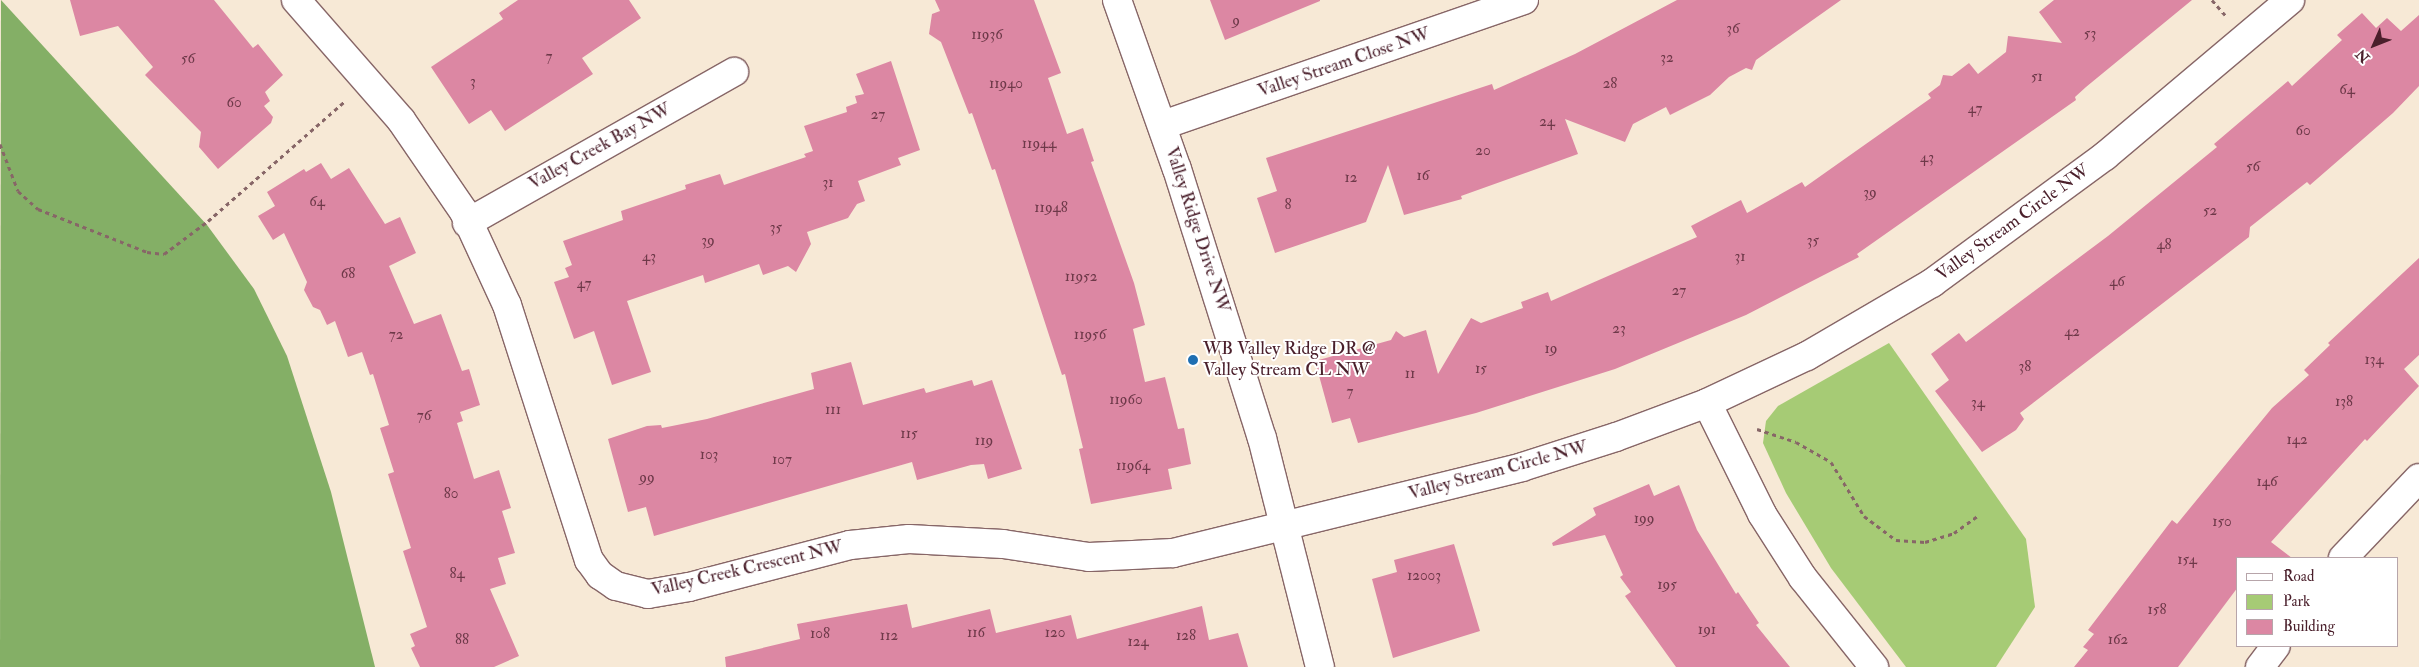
<!DOCTYPE html>
<html>
<head>
<meta charset="utf-8">
<style>
	body { margin:0 }
	#map { position:relative; width:2419px; height:667px; overflow:hidden; background:#f7e9d6; font-family:"IM FELL Double Pica",serif }
	div>[style] { position:absolute }
	.green>* { inset:0; background:#a6cb75 }
	.forest>* { inset:0; background:#84af66 }
	.building>* { inset:0; background:#dc87a3 }
	.path>* { height:3px; margin-top:-1.5px; transform-origin:0; background:repeating-linear-gradient(90deg,#876667 0 4px,transparent 0 8px) }
	.roads { filter:drop-shadow(1px 0 #876667) drop-shadow(-1px 0 #876667) drop-shadow(0 1px #876667) drop-shadow(0 -1px #876667) }
	.minor>* { height:28px; margin:-14px; padding:0 14px; transform-origin:14px; border-radius:14px; background:#fff }
	.tertiary>* { height:28px; margin:-14px; padding:0 14px; transform-origin:14px; border-radius:14px; background:#fff }
	.dots>* { width:14px; height:14px; translate:-50% -50%; box-sizing:border-box; border:2px solid #fff; border-radius:50% }
	span { translate:-50% -50%; white-space:nowrap; text-align:center; line-height:1.15; -webkit-text-stroke:4px #fff; paint-order:stroke }
	.number-label { font-size:15px; color:#6e3949 }
	.number-label span { -webkit-text-stroke-width:0 }
	.street-label { font-size:18px; color:#4a1f2b }
	.poi-label { font-size:18px; color:#4a1f2b }
	.left { translate:0 -50%; text-align:left }
	.legend { position:absolute; left:2236px; top:557px; width:162px; height:90px; box-sizing:border-box; background:#fff; border:1px solid #b7a5aa; margin:0; padding:6px 9px; list-style:none; font-size:15px; color:#4a1f2b }
	.legend li { display:flex; align-items:center; gap:10px; height:25px }
	.legend b { width:25px; border:1px solid #b7a5aa }
	.north { position:absolute; left:2349px; top:20px; width:50px; height:50px; -webkit-text-stroke:4px #fff; paint-order:stroke; rotate:226deg; font-size:14px; font-weight:700; line-height:20px; text-align:center; color:#4a1f2b }
	.north::after { content:''; display:block; margin:auto; width:18px; height:22px; background:#4a1f2b; clip-path:polygon(50% 0,100% 100%,50% 72%,0 100%) }
</style>
</head>
<body>
<div id="map">
	<div class="green">
		<i style="clip-path:polygon(1889px 343px,2026px 539px,2035px 607px,1996px 667px,1906px 667px,1831px 568px,1786px 493px,1763px 443px,1766px 421px,1778px 406px)"></i>
	</div>
	<div class="forest">
		<i style="clip-path:polygon(1px 0,207px 225px,254px 289px,287px 356px,331px 492px,375px 667px,0 667px)"></i>
	</div>
	<div class="building">
		<i style="clip-path:polygon(70px 0,214px 0,253px 48px,258px 44px,283px 75px,265px 92px,270px 101px,264px 106px,273px 117px,271px 123px,218px 169px,199px 147px,201px 132px,145px 75px,153px 67px,118px 26px,80px 36px)"></i>
		<i style="clip-path:polygon(518px 0,629px 0,641px 18px,582px 58px,593px 74px,505px 131px,491px 110px,469px 124px,431px 67px,503px 19px,499px 13px)"></i>
		<i style="clip-path:polygon(935px 0,1034px 0,1061px 73px,1048px 78px,1067px 134px,1083px 128px,1094px 161px,1091px 162px,1134px 283px,1145px 325px,1133px 329px,1145px 382px,1165px 377px,1178px 429px,1184px 428px,1191px 464px,1168px 469px,1172px 489px,1091px 504px,1079px 449px,1083px 448px,1065px 374px,1062px 375px,995px 169px,992px 170px,972px 113px,969px 114px,941px 42px,929px 34px,932px 14px,940px 11px)"></i>
		<i style="clip-path:polygon(1210px 0,1320px 0,1320px 1px,1225px 40px)"></i>
		<i style="clip-path:polygon(1677px 0,1841px 0,1756px 60px,1752px 70px,1746px 68px,1729px 77px,1710px 95px,1670px 115px,1666px 107px,1633px 124px,1625px 142px,1565px 119px,1578px 154px,1461px 196px,1462px 199px,1404px 215px,1388px 165px,1366px 222px,1275px 253px,1257px 198px,1277px 191px,1266px 158px,1492px 84px,1494px 90px,1575px 54px)"></i>
		<i style="clip-path:polygon(2054px 0,2192px 0,2086px 87px,2075px 97px,2076px 100px,1857px 254px,1859px 257px,1746px 315px,1615px 369px,1476px 413px,1358px 443px,1350px 418px,1332px 423px,1315px 361px,1391px 340px,1396px 331px,1404px 337px,1426px 330px,1438px 374px,1471px 318px,1481px 323px,1523px 308px,1521px 302px,1548px 292px,1551px 301px,1697px 237px,1691px 226px,1741px 200px,1747px 213px,1802px 182px,1805px 187px,1931px 98px,1928px 94px,1940px 85px,1943px 75px,1952px 76px,1969px 63px,1978px 74px,2006px 52px,2008px 36px,2062px 43px,2039px 12px)"></i>
		<i style="clip-path:polygon(2362px 13px,2376px 28px,2387px 18px,2401px 31px,2419px 15px,2419px 86px,2393px 113px,2310px 185px,2307px 182px,2250px 227px,2249px 237px,2020px 413px,2024px 419px,2016px 430px,1982px 452px,1935px 391px,1949px 380px,1931px 354px,1959px 333px,1966px 342px,2108px 236px,2217px 147px,2214px 144px,2288px 81px,2292px 86px,2342px 40px,2337px 35px)"></i>
		<i style="clip-path:polygon(891px 61px,920px 150px,898px 158px,901px 165px,858px 181px,865px 201px,857px 204px,848px 218px,807px 232px,811px 244px,796px 272px,788px 266px,763px 275px,759px 264px,705px 283px,703px 275px,627px 301px,651px 372px,612px 385px,594px 331px,574px 339px,554px 282px,569px 277px,565px 268px,572px 265px,563px 241px,623px 220px,621px 211px,686px 189px,685px 185px,720px 174px,724px 185px,806px 157px,804px 154px,813px 151px,804px 126px,847px 112px,846px 107px,857px 103px,855px 96px,864px 94px,856px 74px)"></i>
		<i style="clip-path:polygon(321px 163px,331px 179px,349px 168px,385px 224px,400px 217px,416px 253px,389px 266px,414px 324px,441px 314px,462px 371px,469px 369px,480px 405px,460px 412px,463px 421px,457px 423px,474px 479px,499px 470px,511px 508px,502px 511px,515px 553px,498px 558px,506px 584px,490px 589px,519px 656px,494px 667px,420px 667px,411px 648px,415px 646px,410px 634px,427px 627px,403px 551px,411px 548px,388px 474px,394px 472px,380px 428px,389px 425px,373px 374px,370px 375px,362px 352px,348px 357px,335px 321px,327px 325px,320px 310px,313px 307px,304px 290px,307px 282px,284px 233px,273px 240px,258px 216px,275px 206px,267px 192px,304px 169px,306px 172px)"></i>
		<i style="clip-path:polygon(2419px 258px,2419px 355px,2404px 369px,2419px 386px,2367px 441px,2365px 439px,2271px 542px,2292px 558px,2238px 558px,2238px 587px,2178px 667px,2074px 667px,2088px 650px,2083px 647px,2094px 634px,2088px 630px,2172px 520px,2177px 524px,2272px 408px,2309px 375px,2304px 370px,2330px 345px,2328px 343px)"></i>
		<i style="clip-path:polygon(851px 362px,863px 405px,924px 388px,926px 393px,972px 380px,974px 386px,992px 380px,1022px 469px,988px 479px,984px 464px,971px 465px,917px 480px,912px 462px,654px 536px,646px 507px,628px 512px,608px 439px,647px 426px,661px 425px,662px 428px,707px 419px,814px 389px,811px 373px)"></i>
		<i style="clip-path:polygon(1649px 484px,1654px 496px,1679px 485px,1697px 530px,1736px 594px,1738px 592px,1759px 623px,1756px 625px,1790px 667px,1676px 667px,1625px 596px,1631px 592px,1620px 577px,1623px 575px,1605px 535px,1553px 546px,1552px 543px,1596px 515px,1593px 508px)"></i>
		<i style="clip-path:polygon(1454px 544px,1480px 631px,1393px 658px,1372px 579px,1397px 572px,1394px 560px)"></i>
		<i style="clip-path:polygon(907px 604px,912px 628px,990px 609px,996px 633px,1071px 615px,1077px 639px,1202px 606px,1209px 640px,1238px 633px,1248px 667px,726px 667px,725px 657px,800px 639px,797px 624px)"></i>
	</div>
	<div class="path">
		<i style="left:2212px;top:0;width:20px;rotate:49deg"></i>
		<i style="left:0;top:144px;width:50px;rotate:69deg"></i>
		<i style="left:18px;top:191px;width:27px;rotate:42deg"></i>
		<i style="left:38px;top:209px;width:117px;rotate:21.5deg"></i>
		<i style="left:147px;top:252px;width:17px;rotate:7deg"></i>
		<i style="left:164px;top:254px;width:55px;rotate:-36.9deg"></i>
		<i style="left:208px;top:221px;width:182px;rotate:-41.2deg"></i>
		<i style="left:1757px;top:429px;width:41px;rotate:18.4deg"></i>
		<i style="left:1796px;top:442px;width:40px;rotate:29.7deg"></i>
		<i style="left:1831px;top:462px;width:63px;rotate:58.6deg"></i>
		<i style="left:1864px;top:516px;width:40px;rotate:37deg"></i>
		<i style="left:1896px;top:540px;width:29px;rotate:4deg"></i>
		<i style="left:1925px;top:542px;width:30px;rotate:-17deg"></i>
		<i style="left:1954px;top:533px;width:29px;rotate:-36deg"></i>
	</div>
	<div class="roads">
		<div class="minor">
			<i style="left:296px;top:0;width:159px;rotate:48.8deg"></i>
			<i style="left:401px;top:120px;width:112px;rotate:55.6deg"></i>
			<i style="left:464px;top:212px;width:102px;rotate:65.2deg"></i>
			<i style="left:507px;top:305px;width:268px;rotate:72.2deg"></i>
			<i style="left:589px;top:560px;width:19px;rotate:54deg"></i>
			<i style="left:600px;top:575px;width:19px;rotate:35deg"></i>
			<i style="left:616px;top:586px;width:33px;rotate:14deg"></i>
			<i style="left:648px;top:594px;width:42px;rotate:-9.7deg"></i>
			<i style="left:689px;top:587px;width:166px;rotate:-14.6deg"></i>
			<i style="left:850px;top:545px;width:59px;rotate:-5.8deg"></i>
			<i style="left:909px;top:539px;width:94px;rotate:3deg"></i>
			<i style="left:1003px;top:544px;width:87px;rotate:8.6deg"></i>
			<i style="left:1089px;top:557px;width:84px;rotate:-2.7deg"></i>
			<i style="left:1173px;top:553px;width:359px;rotate:-13.8deg"></i>
			<i style="left:1522px;top:467px;width:99px;rotate:-17.7deg"></i>
			<i style="left:1616px;top:437px;width:97px;rotate:-20.5deg"></i>
			<i style="left:1707px;top:403px;width:110px;rotate:-25.2deg"></i>
			<i style="left:1807px;top:356px;width:145px;rotate:-30.3deg"></i>
			<i style="left:1932px;top:283px;width:215px;rotate:-36.3deg"></i>
			<i style="left:2105px;top:156px;width:242px;rotate:-40.1deg"></i>
			<i style="left:1163px;top:125px;width:382px;rotate:-19.1deg"></i>
			<i style="left:467px;top:223px;width:307px;rotate:-29.5deg"></i>
			<i style="left:1707px;top:403px;width:124px;rotate:63.6deg"></i>
			<i style="left:1762px;top:514px;width:76px;rotate:57.4deg"></i>
			<i style="left:1803px;top:578px;width:114px;rotate:51.4deg"></i>
			<i style="left:2343px;top:558px;width:110px;rotate:-46.5deg"></i>
			<i style="left:2260px;top:667px;width:26px;rotate:-53deg"></i>
		</div>
		<div class="tertiary">
			<i style="left:1117px;top:0;width:179px;rotate:70.5deg"></i>
			<i style="left:1177px;top:169px;width:282px;rotate:72.5deg"></i>
			<i style="left:1262px;top:438px;width:236px;rotate:75.8deg"></i>
		</div>
	</div>
	<div class="dots">
		<i style="left:1193px;top:360px;background:#1f6fb2"></i>
	</div>
	<div class="number-label">
		<span style="left:1236px;top:21px">9</span>
		<span style="left:1733px;top:29px">36</span>
		<span style="left:2090px;top:34px">53</span>
		<span style="left:987px;top:35px">11936</span>
		<span style="left:549px;top:57px">7</span>
		<span style="left:1667px;top:58px">32</span>
		<span style="left:188px;top:59px">56</span>
		<span style="left:2037px;top:77px">51</span>
		<span style="left:473px;top:82px">3</span>
		<span style="left:1006px;top:84px">11940</span>
		<span style="left:1610px;top:84px">28</span>
		<span style="left:2347px;top:90px">64</span>
		<span style="left:234px;top:103px">60</span>
		<span style="left:1975px;top:109px">47</span>
		<span style="left:878px;top:115px">27</span>
		<span style="left:1547px;top:122px">24</span>
		<span style="left:2303px;top:131px">60</span>
		<span style="left:1039px;top:144px">11944</span>
		<span style="left:1483px;top:151px">20</span>
		<span style="left:1927px;top:158px">43</span>
		<span style="left:2253px;top:167px">56</span>
		<span style="left:1423px;top:176px">16</span>
		<span style="left:1351px;top:178px">12</span>
		<span style="left:828px;top:183px">31</span>
		<span style="left:1870px;top:193px">39</span>
		<span style="left:317px;top:202px">64</span>
		<span style="left:1288px;top:205px">8</span>
		<span style="left:1051px;top:208px">11948</span>
		<span style="left:2210px;top:211px">52</span>
		<span style="left:776px;top:228px">35</span>
		<span style="left:708px;top:241px">39</span>
		<span style="left:1813px;top:241px">35</span>
		<span style="left:2164px;top:245px">48</span>
		<span style="left:649px;top:257px">43</span>
		<span style="left:1740px;top:257px">31</span>
		<span style="left:348px;top:274px">68</span>
		<span style="left:1081px;top:277px">11952</span>
		<span style="left:2117px;top:282px">46</span>
		<span style="left:584px;top:284px">47</span>
		<span style="left:1679px;top:291px">27</span>
		<span style="left:1619px;top:329px">23</span>
		<span style="left:2072px;top:332px">42</span>
		<span style="left:396px;top:335px">72</span>
		<span style="left:1090px;top:335px">11956</span>
		<span style="left:1551px;top:349px">19</span>
		<span style="left:2374px;top:360px">134</span>
		<span style="left:2025px;top:367px">38</span>
		<span style="left:1481px;top:369px">15</span>
		<span style="left:1410px;top:374px">11</span>
		<span style="left:1350px;top:392px">7</span>
		<span style="left:1126px;top:400px">11960</span>
		<span style="left:2344px;top:402px">138</span>
		<span style="left:1978px;top:403px">34</span>
		<span style="left:833px;top:410px">111</span>
		<span style="left:424px;top:416px">76</span>
		<span style="left:909px;top:434px">115</span>
		<span style="left:2297px;top:440px">142</span>
		<span style="left:984px;top:441px">119</span>
		<span style="left:709px;top:455px">103</span>
		<span style="left:782px;top:460px">107</span>
		<span style="left:1133px;top:466px">11964</span>
		<span style="left:647px;top:478px">99</span>
		<span style="left:2267px;top:482px">146</span>
		<span style="left:451px;top:494px">80</span>
		<span style="left:1644px;top:519px">199</span>
		<span style="left:2222px;top:522px">150</span>
		<span style="left:2187px;top:560px">154</span>
		<span style="left:457px;top:574px">84</span>
		<span style="left:1424px;top:576px">12003</span>
		<span style="left:1667px;top:585px">195</span>
		<span style="left:2157px;top:610px">158</span>
		<span style="left:1707px;top:630px">191</span>
		<span style="left:976px;top:633px">116</span>
		<span style="left:1055px;top:633px">120</span>
		<span style="left:820px;top:634px">108</span>
		<span style="left:889px;top:636px">112</span>
		<span style="left:1186px;top:636px">128</span>
		<span style="left:462px;top:640px">88</span>
		<span style="left:2118px;top:640px">162</span>
		<span style="left:1138px;top:642px">124</span>
	</div>
	<div class="street-label">
		<span style="left:1344px;top:63px;rotate:-19deg">Valley Stream Close NW</span>
		<span style="left:600px;top:147px;rotate:-29deg">Valley Creek Bay NW</span>
		<span style="left:2013px;top:223px;rotate:-36deg">Valley Stream Circle NW</span>
		<span style="left:1197px;top:230px;rotate:72deg">Valley Ridge Drive NW</span>
		<span style="left:1498px;top:471px;rotate:-15deg">Valley Stream Circle NW</span>
		<span style="left:747px;top:569px;rotate:-13deg">Valley Creek Crescent NW</span>
	</div>
	<div class="poi-label">
		<span class="left" style="left:1203px;top:360px">WB Valley Ridge DR @<br>Valley Stream CL NW</span>
	</div>
	<ul class="legend">
	<li><b style="height:6px;background:#fff"></b>Road</li>
	<li><b style="height:14px;background:#a6cb75"></b>Park</li>
	<li><b style="height:14px;background:#dc87a3"></b>Building</li>
	</ul>
	<div class="north">N</div>
</div>
</body>
</html>
